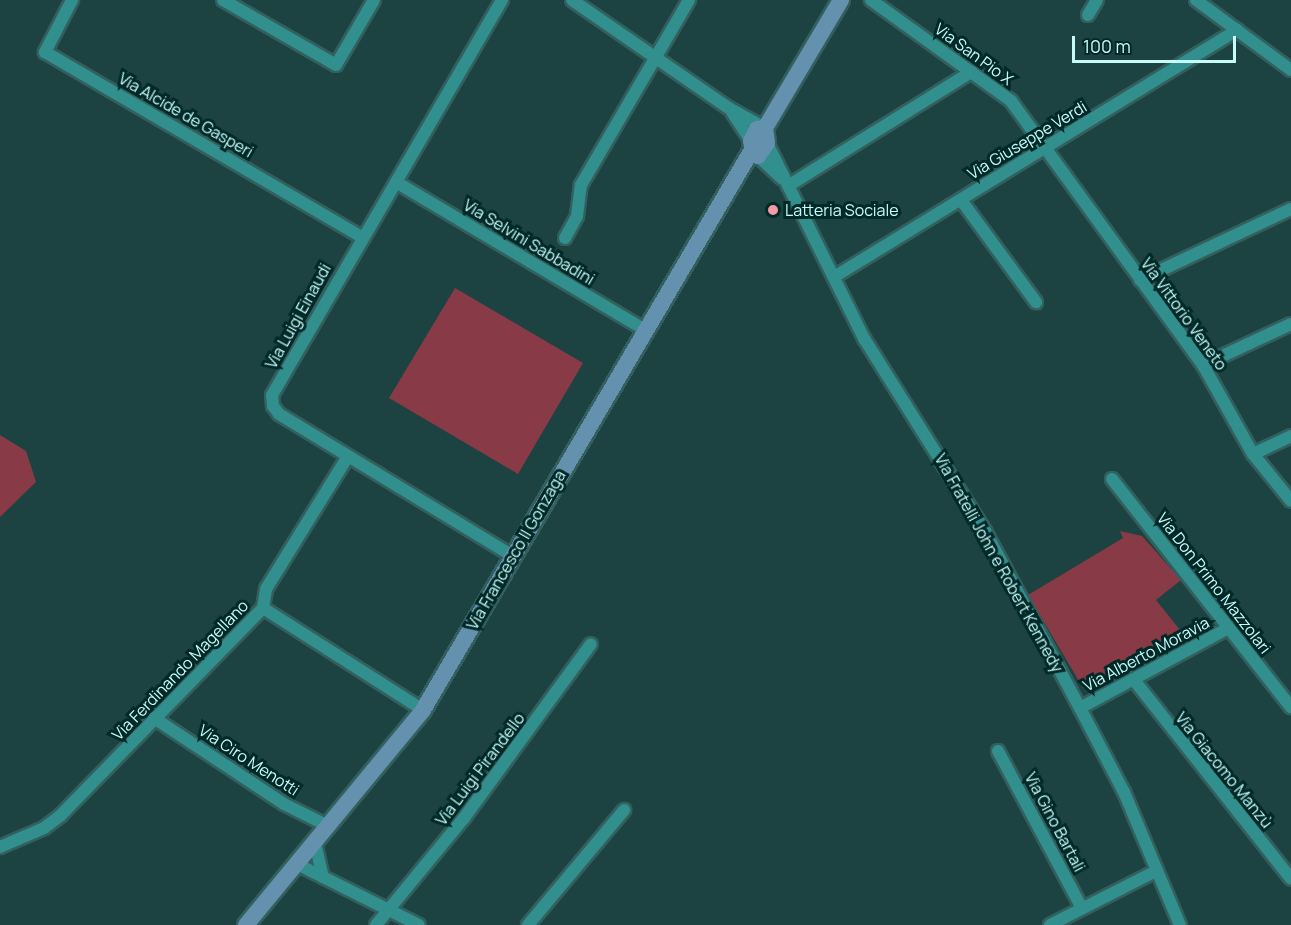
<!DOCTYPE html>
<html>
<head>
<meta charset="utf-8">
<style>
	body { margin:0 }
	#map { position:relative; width:1291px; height:925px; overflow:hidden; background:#1c4341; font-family:Manrope,sans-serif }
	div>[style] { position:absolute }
	.green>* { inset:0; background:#883a46 }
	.roads { filter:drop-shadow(2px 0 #33605e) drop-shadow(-2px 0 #33605e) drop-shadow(0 2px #33605e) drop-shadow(0 -2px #33605e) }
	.street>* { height:12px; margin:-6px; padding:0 6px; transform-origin:6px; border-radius:6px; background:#318f8d }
	.secondary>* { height:16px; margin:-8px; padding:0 8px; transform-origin:8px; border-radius:8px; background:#6391ae }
	.dots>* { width:16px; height:16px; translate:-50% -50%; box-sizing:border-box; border:3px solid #002928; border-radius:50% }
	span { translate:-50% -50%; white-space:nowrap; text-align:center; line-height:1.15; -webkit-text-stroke:6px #002928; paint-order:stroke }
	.street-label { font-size:16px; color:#c6fbf9 }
	.poi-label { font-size:16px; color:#c6fbf9 }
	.left { translate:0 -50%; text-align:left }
	.scale { position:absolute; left:1072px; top:36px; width:164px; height:27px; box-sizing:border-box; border:3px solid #c6fbf9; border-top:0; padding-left:8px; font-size:18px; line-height:21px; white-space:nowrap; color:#c6fbf9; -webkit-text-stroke:4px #002928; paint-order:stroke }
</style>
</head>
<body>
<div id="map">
	<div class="green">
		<i style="clip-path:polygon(455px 288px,583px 363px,518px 474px,389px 398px)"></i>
		<i style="clip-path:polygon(0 435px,26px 451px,36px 482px,0 517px)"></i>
		<i style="clip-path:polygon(1120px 531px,1142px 536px,1181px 580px,1156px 600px,1188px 640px,1095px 688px,1083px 688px,1028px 595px,1123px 538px)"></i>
	</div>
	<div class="roads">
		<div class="street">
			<i style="left:72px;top:0;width:59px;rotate:117.4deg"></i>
			<i style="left:45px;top:52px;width:367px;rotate:30.3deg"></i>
			<i style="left:223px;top:0;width:130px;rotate:29.9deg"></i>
			<i style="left:336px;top:65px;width:75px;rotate:-59.7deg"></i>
			<i style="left:502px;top:0;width:457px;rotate:120.2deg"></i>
			<i style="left:272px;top:395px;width:11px;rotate:85deg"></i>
			<i style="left:273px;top:406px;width:10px;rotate:53deg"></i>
			<i style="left:279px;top:414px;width:274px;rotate:31.3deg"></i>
			<i style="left:572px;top:0;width:188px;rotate:34.6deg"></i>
			<i style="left:727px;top:107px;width:41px;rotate:29.1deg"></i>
			<i style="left:871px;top:0;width:173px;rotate:35.8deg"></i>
			<i style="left:1011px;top:101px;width:326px;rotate:54deg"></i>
			<i style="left:1203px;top:365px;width:102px;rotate:60.7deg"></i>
			<i style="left:1253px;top:454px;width:60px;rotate:51deg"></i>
			<i style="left:1196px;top:0;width:118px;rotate:36.4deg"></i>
			<i style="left:1088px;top:15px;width:17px;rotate:-59deg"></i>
			<i style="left:732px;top:112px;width:35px;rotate:57deg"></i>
			<i style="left:767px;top:143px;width:220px;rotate:63.6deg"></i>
			<i style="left:865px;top:340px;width:226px;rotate:57.9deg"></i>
			<i style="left:985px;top:531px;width:201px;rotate:61.8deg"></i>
			<i style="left:1080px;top:708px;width:95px;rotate:62.4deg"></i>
			<i style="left:1124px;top:792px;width:144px;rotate:67.2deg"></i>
			<i style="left:758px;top:156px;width:33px;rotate:43deg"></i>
			<i style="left:396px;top:182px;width:290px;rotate:30.7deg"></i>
			<i style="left:788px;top:186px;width:216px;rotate:-31.9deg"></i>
			<i style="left:961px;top:200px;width:127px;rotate:53.7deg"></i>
			<i style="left:565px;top:238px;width:25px;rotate:-61deg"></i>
			<i style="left:577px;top:216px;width:31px;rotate:-83deg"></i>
			<i style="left:581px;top:185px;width:214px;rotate:-59.7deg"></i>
			<i style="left:834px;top:277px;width:473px;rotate:-31.5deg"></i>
			<i style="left:1140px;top:280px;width:167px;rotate:-25.2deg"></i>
			<i style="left:1203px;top:365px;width:97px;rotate:-25deg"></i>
			<i style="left:1253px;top:454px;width:42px;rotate:-25.3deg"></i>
			<i style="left:1112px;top:479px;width:290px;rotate:51.9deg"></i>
			<i style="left:263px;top:608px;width:190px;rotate:32.5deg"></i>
			<i style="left:263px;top:608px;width:19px;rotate:-81deg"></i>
			<i style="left:266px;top:589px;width:156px;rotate:-58.3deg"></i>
			<i style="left:1134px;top:680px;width:253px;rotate:51.7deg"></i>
			<i style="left:1080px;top:708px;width:167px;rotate:-28.3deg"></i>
			<i style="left:154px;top:718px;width:156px;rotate:33.5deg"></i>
			<i style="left:284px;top:804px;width:49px;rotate:26.6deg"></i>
			<i style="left:998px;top:751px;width:178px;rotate:61.9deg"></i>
			<i style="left:315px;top:843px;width:35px;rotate:77deg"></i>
			<i style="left:0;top:847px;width:48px;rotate:-23.4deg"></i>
			<i style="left:44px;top:828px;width:21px;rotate:-37deg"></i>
			<i style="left:61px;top:815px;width:289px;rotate:-45.7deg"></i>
			<i style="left:297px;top:864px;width:136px;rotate:26.6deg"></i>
			<i style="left:376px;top:925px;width:139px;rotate:-50.6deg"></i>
			<i style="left:464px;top:818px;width:215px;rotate:-53.9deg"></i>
			<i style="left:528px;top:925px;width:150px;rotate:-50.1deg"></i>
			<i style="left:1050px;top:925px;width:119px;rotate:-27deg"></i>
		</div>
		<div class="secondary">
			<i style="left:765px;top:128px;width:149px;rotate:-59.3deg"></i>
			<i style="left:765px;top:128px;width:15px;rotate:82deg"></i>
			<i style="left:767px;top:143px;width:16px;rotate:125deg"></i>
			<i style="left:758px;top:156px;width:6px;rotate:-149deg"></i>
			<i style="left:753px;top:153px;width:12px;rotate:-99deg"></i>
			<i style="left:751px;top:141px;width:13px;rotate:-63deg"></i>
			<i style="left:757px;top:129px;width:8px;rotate:-7deg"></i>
			<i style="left:246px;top:925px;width:278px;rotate:-50.5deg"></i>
			<i style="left:423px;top:710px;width:649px;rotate:-59.57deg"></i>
		</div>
	</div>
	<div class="dots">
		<i style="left:773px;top:210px;background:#f49aa4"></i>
	</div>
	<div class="street-label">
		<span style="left:974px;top:54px;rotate:36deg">Via San Pio X</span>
		<span style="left:186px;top:115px;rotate:30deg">Via Alcide de Gasperi</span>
		<span style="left:1027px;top:140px;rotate:-31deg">Via Giuseppe Verdi</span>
		<span style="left:529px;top:242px;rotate:31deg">Via Selvini Sabbadini</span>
		<span style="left:1184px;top:314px;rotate:54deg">Via Vittorio Veneto</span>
		<span style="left:298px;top:316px;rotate:-61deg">Via Luigi Einaudi</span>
		<span style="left:516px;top:550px;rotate:-60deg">Via Francesco II Gonzaga</span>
		<span style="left:999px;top:563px;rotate:61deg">Via Fratelli John e Robert Kennedy</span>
		<span style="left:1214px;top:583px;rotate:52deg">Via Don Primo Mazzolari</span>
		<span style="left:1146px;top:654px;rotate:-28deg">Via Alberto Moravia</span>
		<span style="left:180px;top:670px;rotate:-46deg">Via Ferdinando Magellano</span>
		<span style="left:249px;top:760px;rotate:33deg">Via Ciro Menotti</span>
		<span style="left:480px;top:769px;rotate:-53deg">Via Luigi Pirandello</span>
		<span style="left:1224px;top:770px;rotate:51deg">Via Giacomo Manzù</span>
		<span style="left:1055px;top:822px;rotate:62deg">Via Gino Bartali</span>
	</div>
	<div class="poi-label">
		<span class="left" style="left:785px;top:210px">Latteria Sociale</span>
	</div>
	<div class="scale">100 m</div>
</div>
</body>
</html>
